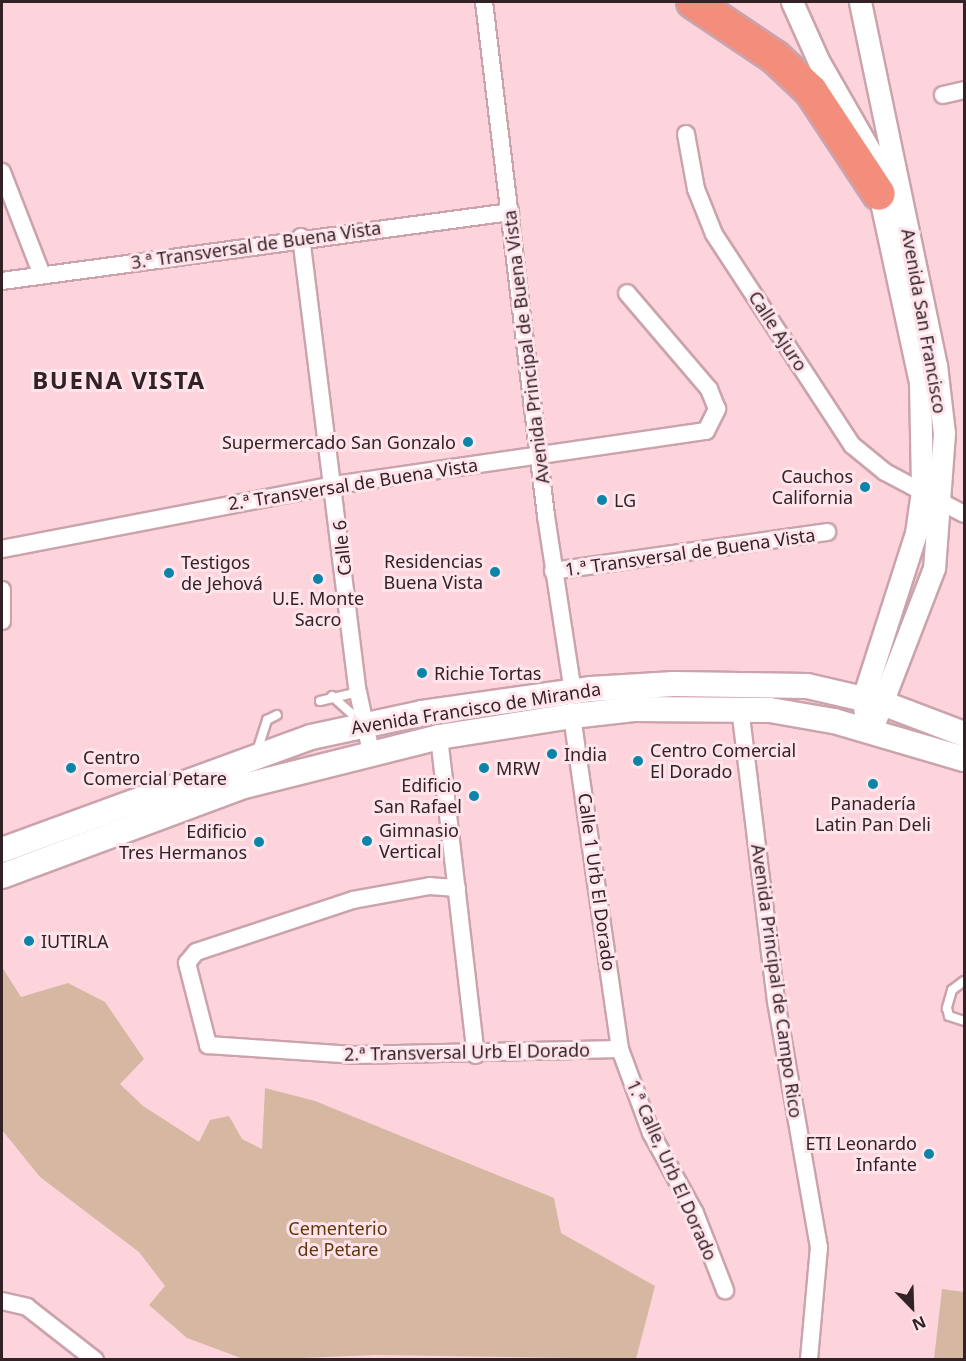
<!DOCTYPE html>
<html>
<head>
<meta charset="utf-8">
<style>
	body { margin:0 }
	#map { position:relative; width:966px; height:1361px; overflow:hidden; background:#fdd3dc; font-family:"Noto Sans",sans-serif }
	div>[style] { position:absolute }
	.green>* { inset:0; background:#d6b8a2 }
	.roads { filter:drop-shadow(2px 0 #cba3ac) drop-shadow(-2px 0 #cba3ac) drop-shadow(0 2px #cba3ac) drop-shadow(0 -2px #cba3ac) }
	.service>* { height:8px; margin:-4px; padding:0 4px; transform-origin:4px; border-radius:4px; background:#fff }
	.minor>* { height:16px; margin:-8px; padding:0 8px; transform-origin:8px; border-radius:8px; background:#fff }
	.tertiary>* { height:21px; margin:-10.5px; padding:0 10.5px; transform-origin:10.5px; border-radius:10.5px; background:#fff }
	.secondary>* { height:24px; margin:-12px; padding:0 12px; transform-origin:12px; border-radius:12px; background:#fff }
	.motorway>* { height:32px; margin:-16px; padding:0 16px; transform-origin:16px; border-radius:16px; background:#f38e7c }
	.dots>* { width:16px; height:16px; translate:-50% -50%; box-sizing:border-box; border:3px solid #ffe5eb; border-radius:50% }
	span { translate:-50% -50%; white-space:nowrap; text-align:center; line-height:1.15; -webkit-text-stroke:6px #ffe5eb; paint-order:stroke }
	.street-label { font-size:18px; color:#322226 }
	.poi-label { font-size:18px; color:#322226 }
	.right { translate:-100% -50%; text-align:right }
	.left { translate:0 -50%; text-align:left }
	.park-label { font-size:18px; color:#633508 }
	.district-label { font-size:24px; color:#322226; font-weight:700; letter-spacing:1.5px }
	.frame { position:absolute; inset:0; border:3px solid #322226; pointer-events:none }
	.north { position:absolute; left:882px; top:1277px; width:60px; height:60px; -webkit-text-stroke:4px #ffe5eb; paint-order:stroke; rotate:157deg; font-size:16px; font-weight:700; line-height:24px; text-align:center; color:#322226 }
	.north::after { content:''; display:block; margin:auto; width:21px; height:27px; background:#322226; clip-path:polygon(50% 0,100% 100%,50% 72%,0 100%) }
</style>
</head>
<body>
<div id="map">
	<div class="green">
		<i style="clip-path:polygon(2px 967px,21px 997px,68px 983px,105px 1002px,144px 1059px,120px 1084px,143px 1106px,199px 1142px,210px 1120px,229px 1116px,242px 1139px,262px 1149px,265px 1088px,315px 1101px,554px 1198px,561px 1233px,655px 1286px,636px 1359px,375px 1355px,246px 1360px,187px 1338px,149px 1305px,165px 1286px,139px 1252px,40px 1177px,2px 1130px)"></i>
		<i style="clip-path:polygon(942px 1289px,964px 1292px,964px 1359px,934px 1359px)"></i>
	</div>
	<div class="roads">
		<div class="service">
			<i style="left:332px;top:696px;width:40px;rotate:42deg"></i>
			<i style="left:320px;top:701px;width:39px;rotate:-13deg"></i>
			<i style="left:257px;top:751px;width:33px;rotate:-72deg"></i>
			<i style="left:267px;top:720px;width:11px;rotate:-27deg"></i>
			<i style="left:964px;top:981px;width:15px;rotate:143deg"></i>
			<i style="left:952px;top:990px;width:19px;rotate:106deg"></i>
			<i style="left:947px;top:1008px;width:8px;rotate:76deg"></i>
			<i style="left:949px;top:1016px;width:16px;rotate:18deg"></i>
		</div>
		<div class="minor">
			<i style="left:484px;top:2px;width:518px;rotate:83.12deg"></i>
			<i style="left:546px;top:516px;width:178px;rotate:81.3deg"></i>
			<i style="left:943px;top:95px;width:22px;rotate:-13deg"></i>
			<i style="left:686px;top:134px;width:56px;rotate:79.7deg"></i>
			<i style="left:696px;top:189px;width:48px;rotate:68.2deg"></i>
			<i style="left:714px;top:234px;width:252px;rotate:56.8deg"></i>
			<i style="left:852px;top:445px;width:43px;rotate:39.3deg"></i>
			<i style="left:885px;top:472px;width:89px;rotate:28deg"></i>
			<i style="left:2px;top:172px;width:110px;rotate:68.8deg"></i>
			<i style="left:301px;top:237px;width:459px;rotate:82.9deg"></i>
			<i style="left:358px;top:692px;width:61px;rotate:77.8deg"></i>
			<i style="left:2px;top:281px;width:513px;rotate:-7.73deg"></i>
			<i style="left:2px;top:549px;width:339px;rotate:-10.9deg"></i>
			<i style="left:335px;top:485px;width:375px;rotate:-8.3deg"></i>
			<i style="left:706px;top:431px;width:25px;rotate:-63deg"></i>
			<i style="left:717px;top:409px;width:22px;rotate:-112deg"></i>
			<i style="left:709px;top:389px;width:126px;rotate:-130.5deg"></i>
			<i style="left:553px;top:571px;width:277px;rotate:-8.1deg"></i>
			<i style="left:2px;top:590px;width:31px;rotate:90deg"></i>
			<i style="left:740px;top:708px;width:295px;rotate:83deg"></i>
			<i style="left:776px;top:1001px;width:250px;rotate:80.1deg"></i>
			<i style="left:819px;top:1247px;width:113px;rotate:95.1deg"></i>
			<i style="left:572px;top:716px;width:336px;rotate:81.8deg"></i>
			<i style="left:620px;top:1049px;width:90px;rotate:69.7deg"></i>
			<i style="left:651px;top:1133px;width:91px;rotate:61.2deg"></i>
			<i style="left:695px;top:1213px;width:83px;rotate:68.7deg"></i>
			<i style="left:439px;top:737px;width:320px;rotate:83.4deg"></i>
			<i style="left:457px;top:888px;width:27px;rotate:-176deg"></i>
			<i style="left:430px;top:886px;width:78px;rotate:169.7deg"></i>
			<i style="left:353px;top:900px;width:165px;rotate:161.7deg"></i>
			<i style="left:196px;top:952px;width:14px;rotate:129deg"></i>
			<i style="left:187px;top:963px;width:85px;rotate:75.6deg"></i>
			<i style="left:208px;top:1045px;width:145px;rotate:3.9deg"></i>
			<i style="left:353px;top:1055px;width:267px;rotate:-1.3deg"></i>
			<i style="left:2px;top:1301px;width:26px;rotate:13deg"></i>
			<i style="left:27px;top:1307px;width:86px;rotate:37.9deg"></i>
		</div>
		<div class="tertiary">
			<i style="left:792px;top:2px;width:66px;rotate:65.8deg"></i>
			<i style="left:819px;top:62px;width:103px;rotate:60.2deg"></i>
			<i style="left:870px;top:151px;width:236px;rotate:77.8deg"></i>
			<i style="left:920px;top:382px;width:109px;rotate:88.9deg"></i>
			<i style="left:922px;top:491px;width:42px;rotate:98.1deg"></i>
			<i style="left:916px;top:533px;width:173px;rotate:107.8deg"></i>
			<i style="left:863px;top:698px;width:32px;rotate:83deg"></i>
			<i style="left:860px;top:2px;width:371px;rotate:78.2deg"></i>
			<i style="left:936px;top:365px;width:68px;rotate:83.3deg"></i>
			<i style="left:944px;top:433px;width:135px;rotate:94.2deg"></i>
			<i style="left:934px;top:568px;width:161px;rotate:111.1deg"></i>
		</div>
		<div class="secondary">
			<i style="left:2px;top:850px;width:329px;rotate:-20.1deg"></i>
			<i style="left:311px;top:737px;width:114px;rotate:-12.2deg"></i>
			<i style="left:422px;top:713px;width:171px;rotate:-8.1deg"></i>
			<i style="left:591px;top:689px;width:83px;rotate:-3.4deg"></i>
			<i style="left:674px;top:684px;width:133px;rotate:0.9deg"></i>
			<i style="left:807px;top:686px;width:80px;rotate:13deg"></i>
			<i style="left:885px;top:704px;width:85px;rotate:20.8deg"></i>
			<i style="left:2px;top:876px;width:258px;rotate:-20.4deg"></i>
			<i style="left:244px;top:786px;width:201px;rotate:-14.1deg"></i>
			<i style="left:439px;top:737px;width:135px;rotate:-9deg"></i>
			<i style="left:572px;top:716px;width:62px;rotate:-6.4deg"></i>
			<i style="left:634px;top:709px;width:136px;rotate:0.4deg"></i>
			<i style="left:770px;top:710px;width:65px;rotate:9.8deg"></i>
			<i style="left:834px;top:721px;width:135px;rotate:16.3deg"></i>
		</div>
		<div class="motorway">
			<i style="left:693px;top:2px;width:99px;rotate:33.9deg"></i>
			<i style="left:775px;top:57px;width:50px;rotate:43.4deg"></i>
			<i style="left:811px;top:91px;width:123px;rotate:56.6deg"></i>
		</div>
	</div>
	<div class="dots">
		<i style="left:468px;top:442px;background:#0a85a9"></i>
		<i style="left:865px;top:487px;background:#0a85a9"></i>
		<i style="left:602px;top:500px;background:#0a85a9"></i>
		<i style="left:495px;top:572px;background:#0a85a9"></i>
		<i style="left:169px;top:573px;background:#0a85a9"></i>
		<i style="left:318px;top:579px;background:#0a85a9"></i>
		<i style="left:422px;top:673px;background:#0a85a9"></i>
		<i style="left:552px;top:754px;background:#0a85a9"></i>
		<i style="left:638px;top:761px;background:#0a85a9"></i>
		<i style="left:71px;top:768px;background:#0a85a9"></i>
		<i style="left:484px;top:768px;background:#0a85a9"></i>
		<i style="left:873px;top:784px;background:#0a85a9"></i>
		<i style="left:474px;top:796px;background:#0a85a9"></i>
		<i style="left:367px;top:841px;background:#0a85a9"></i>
		<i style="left:259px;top:842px;background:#0a85a9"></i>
		<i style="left:29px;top:941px;background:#0a85a9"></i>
		<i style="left:929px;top:1154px;background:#0a85a9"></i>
	</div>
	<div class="street-label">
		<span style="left:256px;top:245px;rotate:-8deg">3.ª Transversal de Buena Vista</span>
		<span style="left:924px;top:321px;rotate:80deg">Avenida San Francisco</span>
		<span style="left:778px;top:331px;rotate:57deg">Calle Ajuro</span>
		<span style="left:526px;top:347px;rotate:-97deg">Avenida Principal de Buena Vista</span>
		<span style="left:353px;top:484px;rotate:-9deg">2.ª Transversal de Buena Vista</span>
		<span style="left:342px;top:548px;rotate:-96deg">Calle 6</span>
		<span style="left:690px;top:552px;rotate:-8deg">1.ª Transversal de Buena Vista</span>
		<span style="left:476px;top:708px;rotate:-9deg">Avenida Francisco de Miranda</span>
		<span style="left:597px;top:882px;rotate:82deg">Calle 1 Urb El Dorado</span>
		<span style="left:777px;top:981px;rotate:82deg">Avenida Principal de Campo Rico</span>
		<span style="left:467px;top:1052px;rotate:-1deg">2.ª Transversal Urb El Dorado</span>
		<span style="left:672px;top:1170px;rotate:66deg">1.ª Calle, Urb El Dorado</span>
	</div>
	<div class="poi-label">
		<span class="right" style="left:456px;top:442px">Supermercado San Gonzalo</span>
		<span class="right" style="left:853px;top:487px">Cauchos<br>California</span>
		<span class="left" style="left:614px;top:500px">LG</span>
		<span class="right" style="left:483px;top:572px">Residencias<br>Buena Vista</span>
		<span class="left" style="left:181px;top:573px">Testigos<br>de Jehová</span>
		<span style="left:318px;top:609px">U.E. Monte<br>Sacro</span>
		<span class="left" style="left:434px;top:673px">Richie Tortas</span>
		<span class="left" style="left:650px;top:761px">Centro Comercial<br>El Dorado</span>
		<span class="left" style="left:564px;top:754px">India</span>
		<span class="left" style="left:83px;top:768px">Centro<br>Comercial Petare</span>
		<span class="left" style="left:496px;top:768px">MRW</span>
		<span class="right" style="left:462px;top:796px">Edificio<br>San Rafael</span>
		<span style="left:873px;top:814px">Panadería<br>Latin Pan Deli</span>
		<span class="left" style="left:379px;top:841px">Gimnasio<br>Vertical</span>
		<span class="right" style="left:247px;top:842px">Edificio<br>Tres Hermanos</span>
		<span class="left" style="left:41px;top:941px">IUTIRLA</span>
		<span class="right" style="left:917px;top:1154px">ETI Leonardo<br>Infante</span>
	</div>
	<div class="park-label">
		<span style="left:338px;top:1239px">Cementerio<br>de Petare</span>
	</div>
	<div class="district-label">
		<span style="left:119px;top:380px">BUENA VISTA</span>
	</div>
	<div class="frame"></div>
	<div class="north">N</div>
</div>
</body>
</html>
